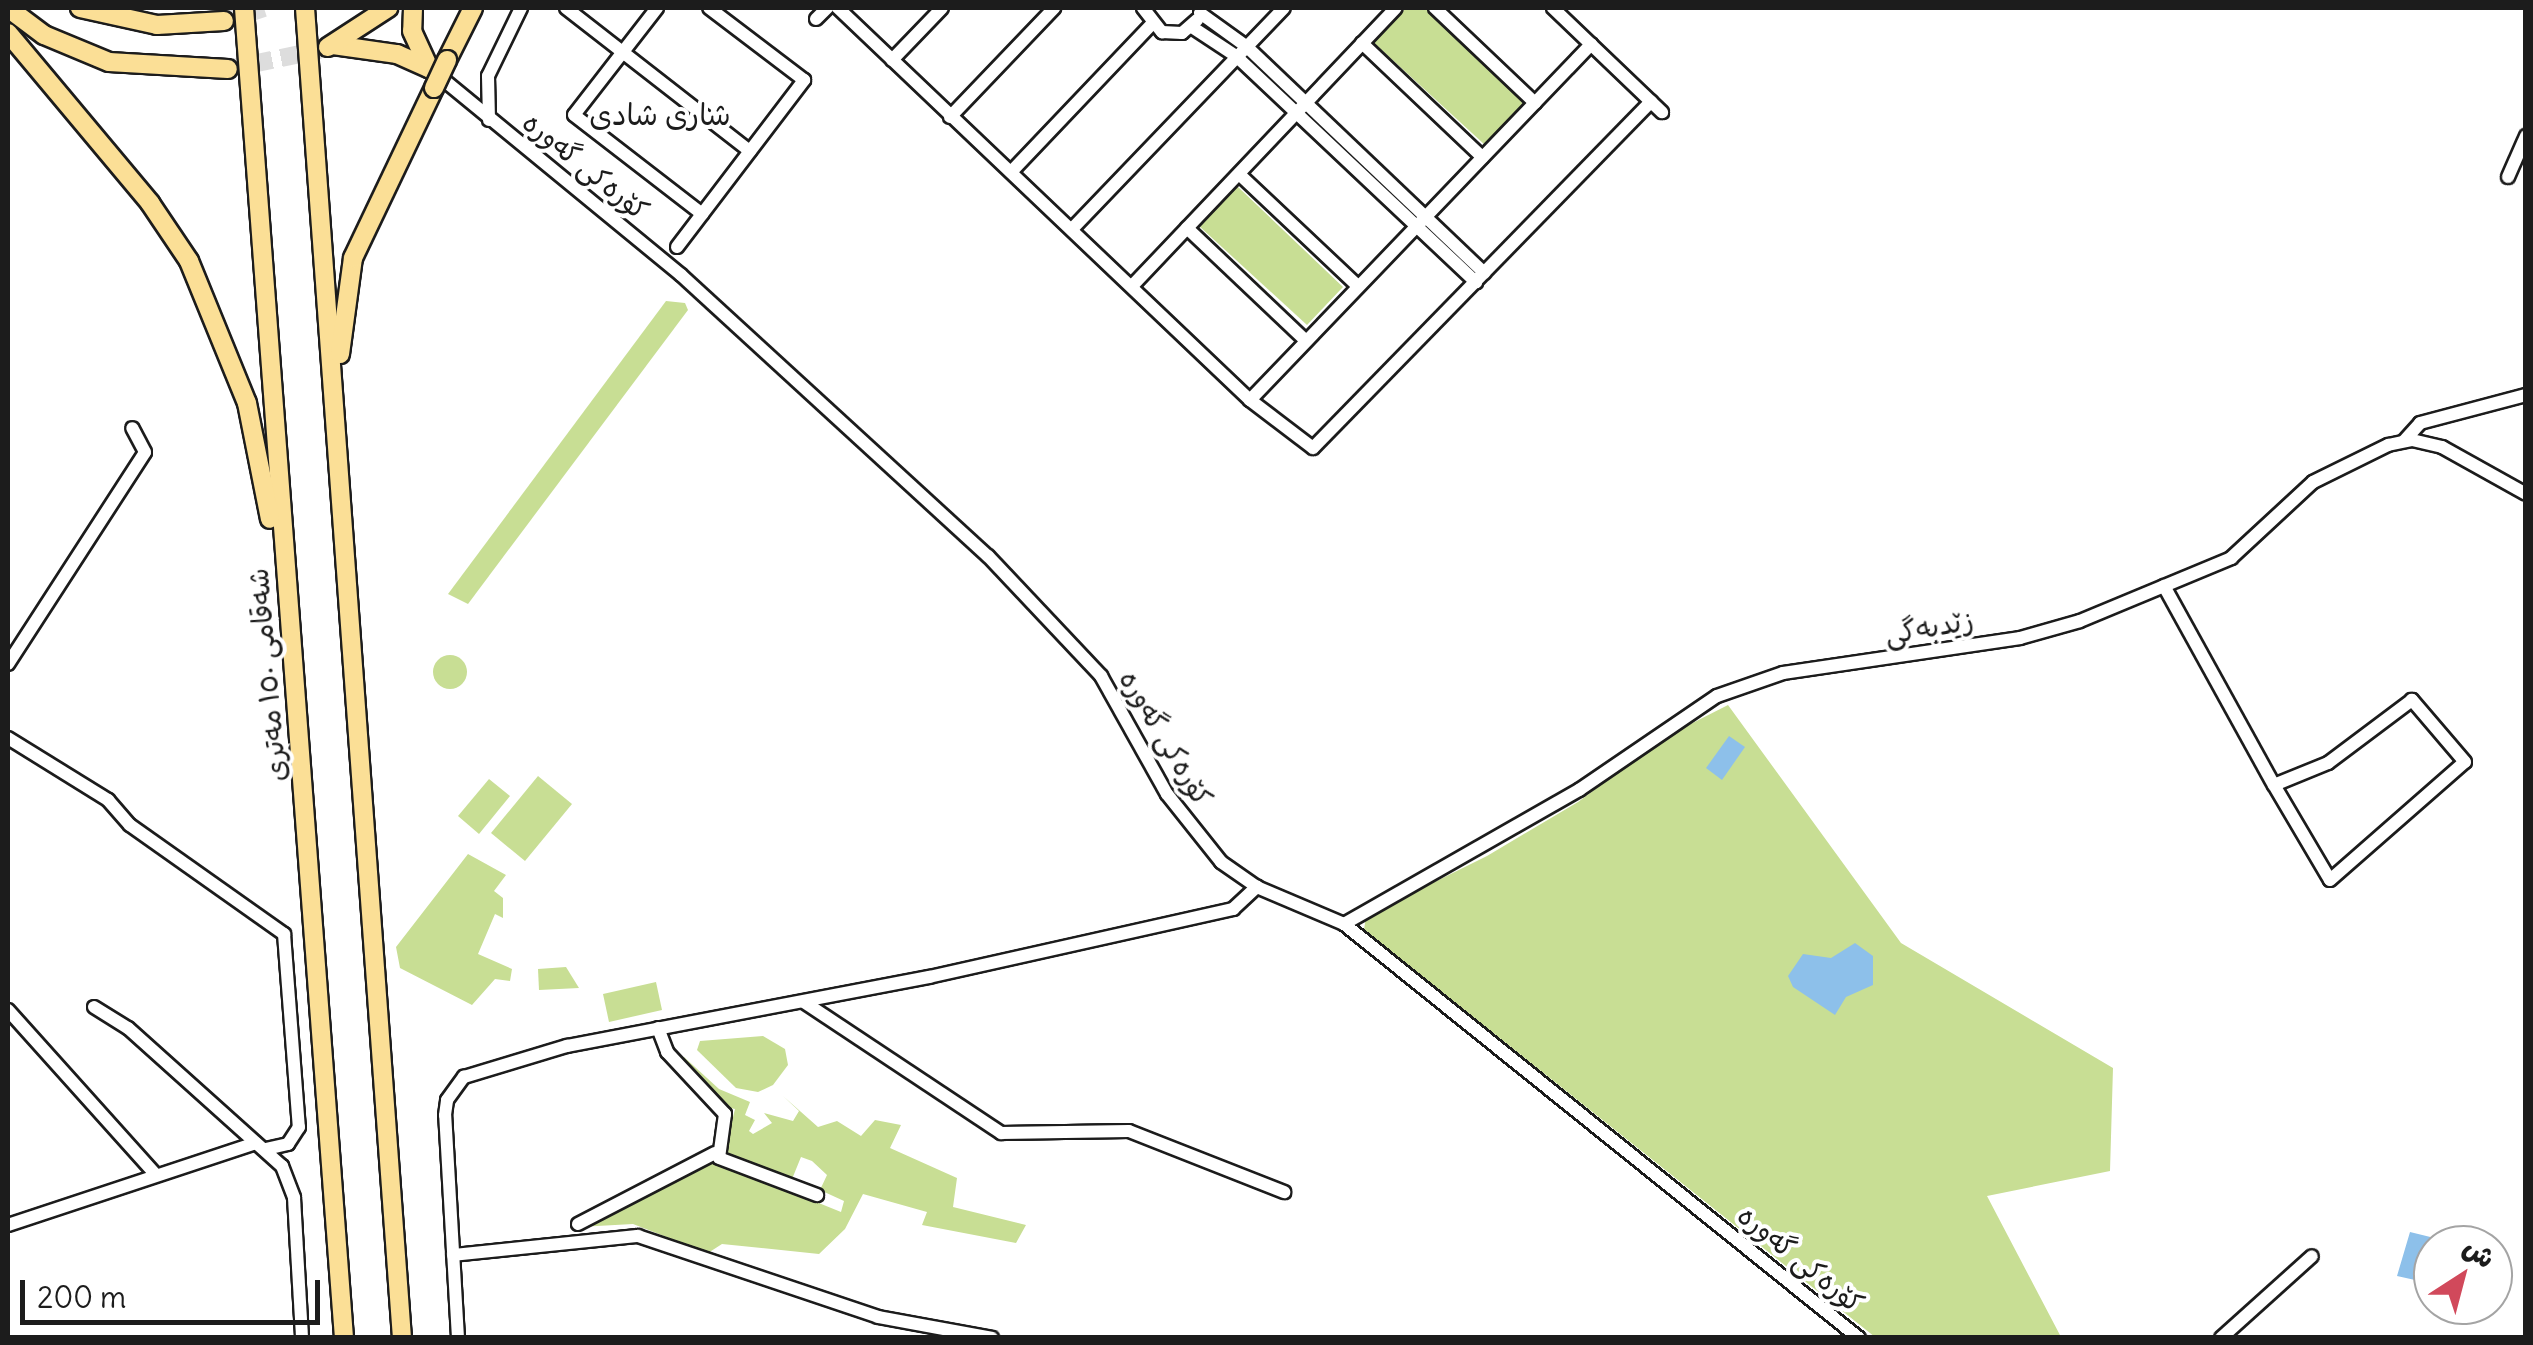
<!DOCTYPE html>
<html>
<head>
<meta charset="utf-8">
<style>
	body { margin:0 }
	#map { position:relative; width:2533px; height:1345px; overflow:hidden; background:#fff; font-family:Delius,"Playpen Sans Arabic",sans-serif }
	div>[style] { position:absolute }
	.green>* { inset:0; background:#c8de94 }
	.round { border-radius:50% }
	.water>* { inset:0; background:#8dc0ea }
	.highway-tunnel>* { height:18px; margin-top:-9px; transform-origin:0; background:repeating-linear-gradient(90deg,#ddd 0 18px,transparent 0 27px) }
	.roads { filter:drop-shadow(2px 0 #1c1c1c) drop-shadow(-2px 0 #1c1c1c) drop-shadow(0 2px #1c1c1c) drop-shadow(0 -2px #1c1c1c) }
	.minor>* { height:12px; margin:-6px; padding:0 6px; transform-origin:6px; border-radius:6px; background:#fff }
	.highway>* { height:18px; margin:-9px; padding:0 9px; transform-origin:9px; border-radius:9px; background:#fbdf96 }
	.bridges { filter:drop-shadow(2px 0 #1c1c1c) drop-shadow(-2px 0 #1c1c1c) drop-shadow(0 2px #1c1c1c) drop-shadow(0 -2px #1c1c1c) }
	.highway-bridge>* { height:18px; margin:-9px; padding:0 9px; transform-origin:9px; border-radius:9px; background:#fbdf96 }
	span { translate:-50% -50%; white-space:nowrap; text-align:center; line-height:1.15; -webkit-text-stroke:8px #fff; paint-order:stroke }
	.street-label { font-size:28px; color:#1c1c1c }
	.neighbourhood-label { font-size:30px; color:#1c1c1c }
	.frame { position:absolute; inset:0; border:10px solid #1c1c1c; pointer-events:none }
	.north { position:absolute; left:2413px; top:1225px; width:100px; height:100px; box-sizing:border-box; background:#fff; border:2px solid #a4a4a4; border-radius:50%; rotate:36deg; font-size:28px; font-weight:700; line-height:40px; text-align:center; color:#1c1c1c }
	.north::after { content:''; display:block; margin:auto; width:35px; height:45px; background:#d1495b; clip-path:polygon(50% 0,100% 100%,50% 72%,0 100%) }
	.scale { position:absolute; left:20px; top:1280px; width:300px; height:45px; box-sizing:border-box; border:5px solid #1c1c1c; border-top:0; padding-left:12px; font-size:30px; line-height:35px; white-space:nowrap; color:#1c1c1c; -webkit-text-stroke:8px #fff; paint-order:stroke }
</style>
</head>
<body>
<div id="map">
	<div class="green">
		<i style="clip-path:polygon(1406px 8px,1427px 8px,1526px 102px,1485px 145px,1373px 42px)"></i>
		<i style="clip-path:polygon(1237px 186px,1343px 287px,1307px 325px,1199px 226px)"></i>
		<i style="clip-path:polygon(666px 301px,685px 303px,688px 310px,468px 604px,448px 594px)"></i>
		<i class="round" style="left:433px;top:655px;width:34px;height:34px"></i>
		<i style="clip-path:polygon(1728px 705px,1901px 943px,2113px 1068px,2110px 1171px,1987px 1196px,2061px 1337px,1875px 1337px,1364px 930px,1366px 916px,1487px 856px,1578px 802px,1667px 736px)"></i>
		<i style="clip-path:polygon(538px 776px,572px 804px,525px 861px,491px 833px)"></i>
		<i style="clip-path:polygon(489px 779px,510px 796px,479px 834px,458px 816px)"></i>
		<i style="clip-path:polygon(468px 854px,506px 875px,494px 891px,503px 898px,503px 918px,495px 914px,478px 954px,512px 969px,510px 981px,495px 979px,472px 1005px,400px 968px,396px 947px)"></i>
		<i style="clip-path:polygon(566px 967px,579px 988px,539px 990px,538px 969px)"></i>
		<i style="clip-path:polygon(656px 982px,662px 1010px,609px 1022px,603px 994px)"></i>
		<i style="clip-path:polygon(763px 1036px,785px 1049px,788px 1065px,773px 1085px,758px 1092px,736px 1088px,697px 1050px,700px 1041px)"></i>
		<i style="clip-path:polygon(684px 1057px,719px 1089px,750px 1102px,745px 1115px,755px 1120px,749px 1131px,753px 1134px,772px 1123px,764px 1113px,793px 1121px,799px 1111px,783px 1096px,818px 1127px,837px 1121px,861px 1136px,875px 1120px,901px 1125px,890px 1148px,957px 1178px,953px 1207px,1026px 1225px,1016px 1243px,922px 1225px,927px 1212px,863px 1194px,845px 1229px,819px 1254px,722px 1244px,708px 1253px,633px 1224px,579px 1227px,708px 1158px,841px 1212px,844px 1201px,820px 1190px,827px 1175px,812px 1161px,801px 1157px,790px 1184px,723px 1158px,735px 1109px,725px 1107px,679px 1059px)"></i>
	</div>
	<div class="water">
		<i style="clip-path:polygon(1729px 736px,1745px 747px,1722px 780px,1706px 768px)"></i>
		<i style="clip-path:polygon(1855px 943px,1873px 956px,1873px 985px,1846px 997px,1835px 1015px,1793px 987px,1788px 976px,1803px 954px,1831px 958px)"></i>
		<i style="clip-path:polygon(2410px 1232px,2463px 1245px,2433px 1245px,2433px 1284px,2397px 1276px)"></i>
	</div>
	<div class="highway-tunnel">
		<i style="left:224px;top:21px;width:42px;rotate:-18deg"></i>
		<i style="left:228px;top:69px;width:94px;rotate:-11.7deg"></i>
	</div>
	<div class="roads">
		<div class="minor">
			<i style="left:566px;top:8px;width:233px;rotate:37.9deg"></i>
			<i style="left:657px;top:8px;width:135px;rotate:127.8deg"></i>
			<i style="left:574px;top:115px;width:162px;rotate:37.7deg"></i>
			<i style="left:838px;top:8px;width:569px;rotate:43.58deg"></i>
			<i style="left:1250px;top:400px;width:79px;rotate:37.3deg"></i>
			<i style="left:1313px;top:448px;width:484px;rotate:-45.7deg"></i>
			<i style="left:1143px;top:8px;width:31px;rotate:52deg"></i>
			<i style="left:1162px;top:32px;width:20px;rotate:3deg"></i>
			<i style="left:1182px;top:33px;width:20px;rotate:-41deg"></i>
			<i style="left:1435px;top:8px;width:138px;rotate:43.5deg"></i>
			<i style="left:1553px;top:8px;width:151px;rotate:43.7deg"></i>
			<i style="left:1200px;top:13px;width:57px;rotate:35.7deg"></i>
			<i style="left:1246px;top:46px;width:329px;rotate:43.6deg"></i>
			<i style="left:816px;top:19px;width:16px;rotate:-45deg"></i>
			<i style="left:1192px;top:27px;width:53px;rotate:33.4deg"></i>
			<i style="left:1236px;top:56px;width:330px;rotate:43.3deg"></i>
			<i style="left:1362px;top:43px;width:166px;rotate:43.5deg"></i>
			<i style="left:892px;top:60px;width:72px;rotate:-46.1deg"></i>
			<i style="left:434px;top:72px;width:320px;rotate:39.4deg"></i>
			<i style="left:681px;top:275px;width:416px;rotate:42.5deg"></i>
			<i style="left:988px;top:556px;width:165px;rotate:46.7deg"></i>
			<i style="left:1101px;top:676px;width:135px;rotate:60.8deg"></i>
			<i style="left:1167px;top:794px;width:87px;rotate:51.5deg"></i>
			<i style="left:1221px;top:862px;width:44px;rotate:34.8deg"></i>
			<i style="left:1257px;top:887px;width:95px;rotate:23deg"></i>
			<i style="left:1344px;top:924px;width:661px;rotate:38.8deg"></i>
			<i style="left:950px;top:117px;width:151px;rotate:-46.3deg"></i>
			<i style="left:489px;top:120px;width:44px;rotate:-91.3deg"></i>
			<i style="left:488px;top:76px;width:76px;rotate:-64.1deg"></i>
			<i style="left:1012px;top:171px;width:202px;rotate:-46.4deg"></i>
			<i style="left:1239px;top:174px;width:163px;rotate:43.3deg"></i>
			<i style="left:2508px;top:177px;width:45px;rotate:-66.3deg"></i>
			<i style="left:1187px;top:228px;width:164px;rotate:43.5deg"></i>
			<i style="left:1072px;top:229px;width:306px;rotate:-46.2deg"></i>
			<i style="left:677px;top:247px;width:210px;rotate:-52.7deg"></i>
			<i style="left:804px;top:80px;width:119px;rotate:-142.8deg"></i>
			<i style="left:1132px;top:286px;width:383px;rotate:-46.5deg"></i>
			<i style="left:1250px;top:400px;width:493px;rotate:-46.2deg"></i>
			<i style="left:2404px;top:441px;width:24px;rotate:-48deg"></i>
			<i style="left:2420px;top:423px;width:110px;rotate:-14.8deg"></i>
			<i style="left:2164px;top:586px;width:227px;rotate:61.1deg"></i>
			<i style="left:2274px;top:785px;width:110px;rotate:59.5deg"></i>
			<i style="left:2330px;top:880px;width:179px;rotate:-41.2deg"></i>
			<i style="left:2465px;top:762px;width:82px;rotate:-130.5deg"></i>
			<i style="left:2412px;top:700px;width:105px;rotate:143.1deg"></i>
			<i style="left:2328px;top:763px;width:58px;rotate:157.8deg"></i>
			<i style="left:8px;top:664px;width:252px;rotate:-57.1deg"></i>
			<i style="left:145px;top:452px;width:27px;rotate:-118deg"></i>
			<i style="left:8px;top:738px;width:118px;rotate:31.8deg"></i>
			<i style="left:108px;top:800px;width:33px;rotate:49deg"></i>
			<i style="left:130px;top:825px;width:189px;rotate:35.3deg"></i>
			<i style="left:284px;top:934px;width:194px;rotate:85.6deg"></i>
			<i style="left:299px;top:1127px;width:20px;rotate:123deg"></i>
			<i style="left:288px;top:1144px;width:23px;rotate:167deg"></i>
			<i style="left:1344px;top:924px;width:271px;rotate:-29.7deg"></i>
			<i style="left:1579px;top:790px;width:167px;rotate:-34.3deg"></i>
			<i style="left:1717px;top:696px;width:70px;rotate:-19.2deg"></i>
			<i style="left:1783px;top:673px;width:240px;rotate:-8.4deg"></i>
			<i style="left:2020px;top:638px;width:62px;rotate:-15.8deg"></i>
			<i style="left:2080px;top:621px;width:164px;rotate:-22.6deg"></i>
			<i style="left:2231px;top:558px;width:112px;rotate:-42.8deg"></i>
			<i style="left:2313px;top:482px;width:84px;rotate:-26.3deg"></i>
			<i style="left:2388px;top:445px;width:25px;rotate:-12deg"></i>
			<i style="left:2412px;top:440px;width:31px;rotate:13deg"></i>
			<i style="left:2442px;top:447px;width:96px;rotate:29.2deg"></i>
			<i style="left:804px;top:1002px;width:237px;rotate:33.6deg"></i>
			<i style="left:1001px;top:1133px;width:128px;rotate:-0.9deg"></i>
			<i style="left:1129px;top:1131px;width:167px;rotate:21.5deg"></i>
			<i style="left:94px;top:1007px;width:40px;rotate:32deg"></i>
			<i style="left:128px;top:1028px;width:207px;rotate:41.9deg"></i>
			<i style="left:282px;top:1166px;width:34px;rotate:69deg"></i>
			<i style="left:294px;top:1198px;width:140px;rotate:86.7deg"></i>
			<i style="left:8px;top:1010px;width:219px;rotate:48.1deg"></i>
			<i style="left:658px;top:1028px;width:26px;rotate:69deg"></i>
			<i style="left:667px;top:1052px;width:85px;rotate:46.9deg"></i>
			<i style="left:725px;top:1114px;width:44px;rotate:97.8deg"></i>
			<i style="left:719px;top:1158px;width:105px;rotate:20.7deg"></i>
			<i style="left:578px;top:1224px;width:154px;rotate:-27.4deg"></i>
			<i style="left:8px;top:1225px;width:261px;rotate:-18.3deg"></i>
			<i style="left:453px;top:1255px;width:186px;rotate:-5.9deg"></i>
			<i style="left:638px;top:1236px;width:253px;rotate:18.6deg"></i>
			<i style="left:878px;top:1317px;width:116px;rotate:10.4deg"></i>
			<i style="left:458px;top:1338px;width:223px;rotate:-93.3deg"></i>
			<i style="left:445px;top:1115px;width:15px;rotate:-82deg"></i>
			<i style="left:447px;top:1100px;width:29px;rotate:-54deg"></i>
			<i style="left:464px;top:1077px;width:108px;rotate:-16.8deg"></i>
			<i style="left:567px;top:1046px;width:369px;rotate:-10.8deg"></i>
			<i style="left:929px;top:977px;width:312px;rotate:-12.6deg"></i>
			<i style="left:1233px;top:909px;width:33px;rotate:-43deg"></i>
			<i style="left:2221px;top:1338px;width:122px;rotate:-42deg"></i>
		</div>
		<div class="highway">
			<i style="left:8px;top:8px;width:45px;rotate:36.9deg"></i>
			<i style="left:44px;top:35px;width:70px;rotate:22.6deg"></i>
			<i style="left:109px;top:62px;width:119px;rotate:3.4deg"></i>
			<i style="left:80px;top:8px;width:79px;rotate:12.4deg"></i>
			<i style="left:157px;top:25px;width:67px;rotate:-3.4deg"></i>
			<i style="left:244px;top:8px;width:1334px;rotate:85.7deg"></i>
			<i style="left:305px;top:8px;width:1334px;rotate:85.83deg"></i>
			<i style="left:413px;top:8px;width:23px;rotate:92deg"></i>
			<i style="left:412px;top:31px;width:41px;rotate:65.3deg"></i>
			<i style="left:8px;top:33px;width:222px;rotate:50.1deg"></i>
			<i style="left:150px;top:203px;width:70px;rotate:56.1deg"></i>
			<i style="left:189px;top:261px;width:153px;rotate:67.8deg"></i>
			<i style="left:247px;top:403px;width:118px;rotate:78.8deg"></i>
			<i style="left:333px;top:45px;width:65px;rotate:8deg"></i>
			<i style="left:397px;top:54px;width:35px;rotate:24deg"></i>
			<i style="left:328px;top:47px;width:72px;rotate:-33deg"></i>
			<i style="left:447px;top:60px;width:58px;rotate:-63.4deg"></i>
			<i style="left:340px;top:354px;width:97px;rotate:-82.3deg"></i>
			<i style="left:353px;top:258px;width:188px;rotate:-64.5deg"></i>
		</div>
	</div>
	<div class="bridges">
		<div class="highway-bridge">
			<i style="left:434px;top:88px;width:31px;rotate:-65deg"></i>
		</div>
	</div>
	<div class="street-label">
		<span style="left:586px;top:166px;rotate:39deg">کۆرەکی گەورە</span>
		<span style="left:1929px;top:627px;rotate:-10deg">زێدبەگی</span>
		<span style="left:267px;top:675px;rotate:-95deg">شەقامی ١٥٠ مەتری</span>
		<span style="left:1166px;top:738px;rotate:59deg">کۆرەکی گەورە</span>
		<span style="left:1801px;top:1259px;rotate:39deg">کۆرەکی گەورە</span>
	</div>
	<div class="neighbourhood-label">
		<span style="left:660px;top:114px">شاری شادی</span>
	</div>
	<div class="frame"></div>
	<div class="north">ش</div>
	<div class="scale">200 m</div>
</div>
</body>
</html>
